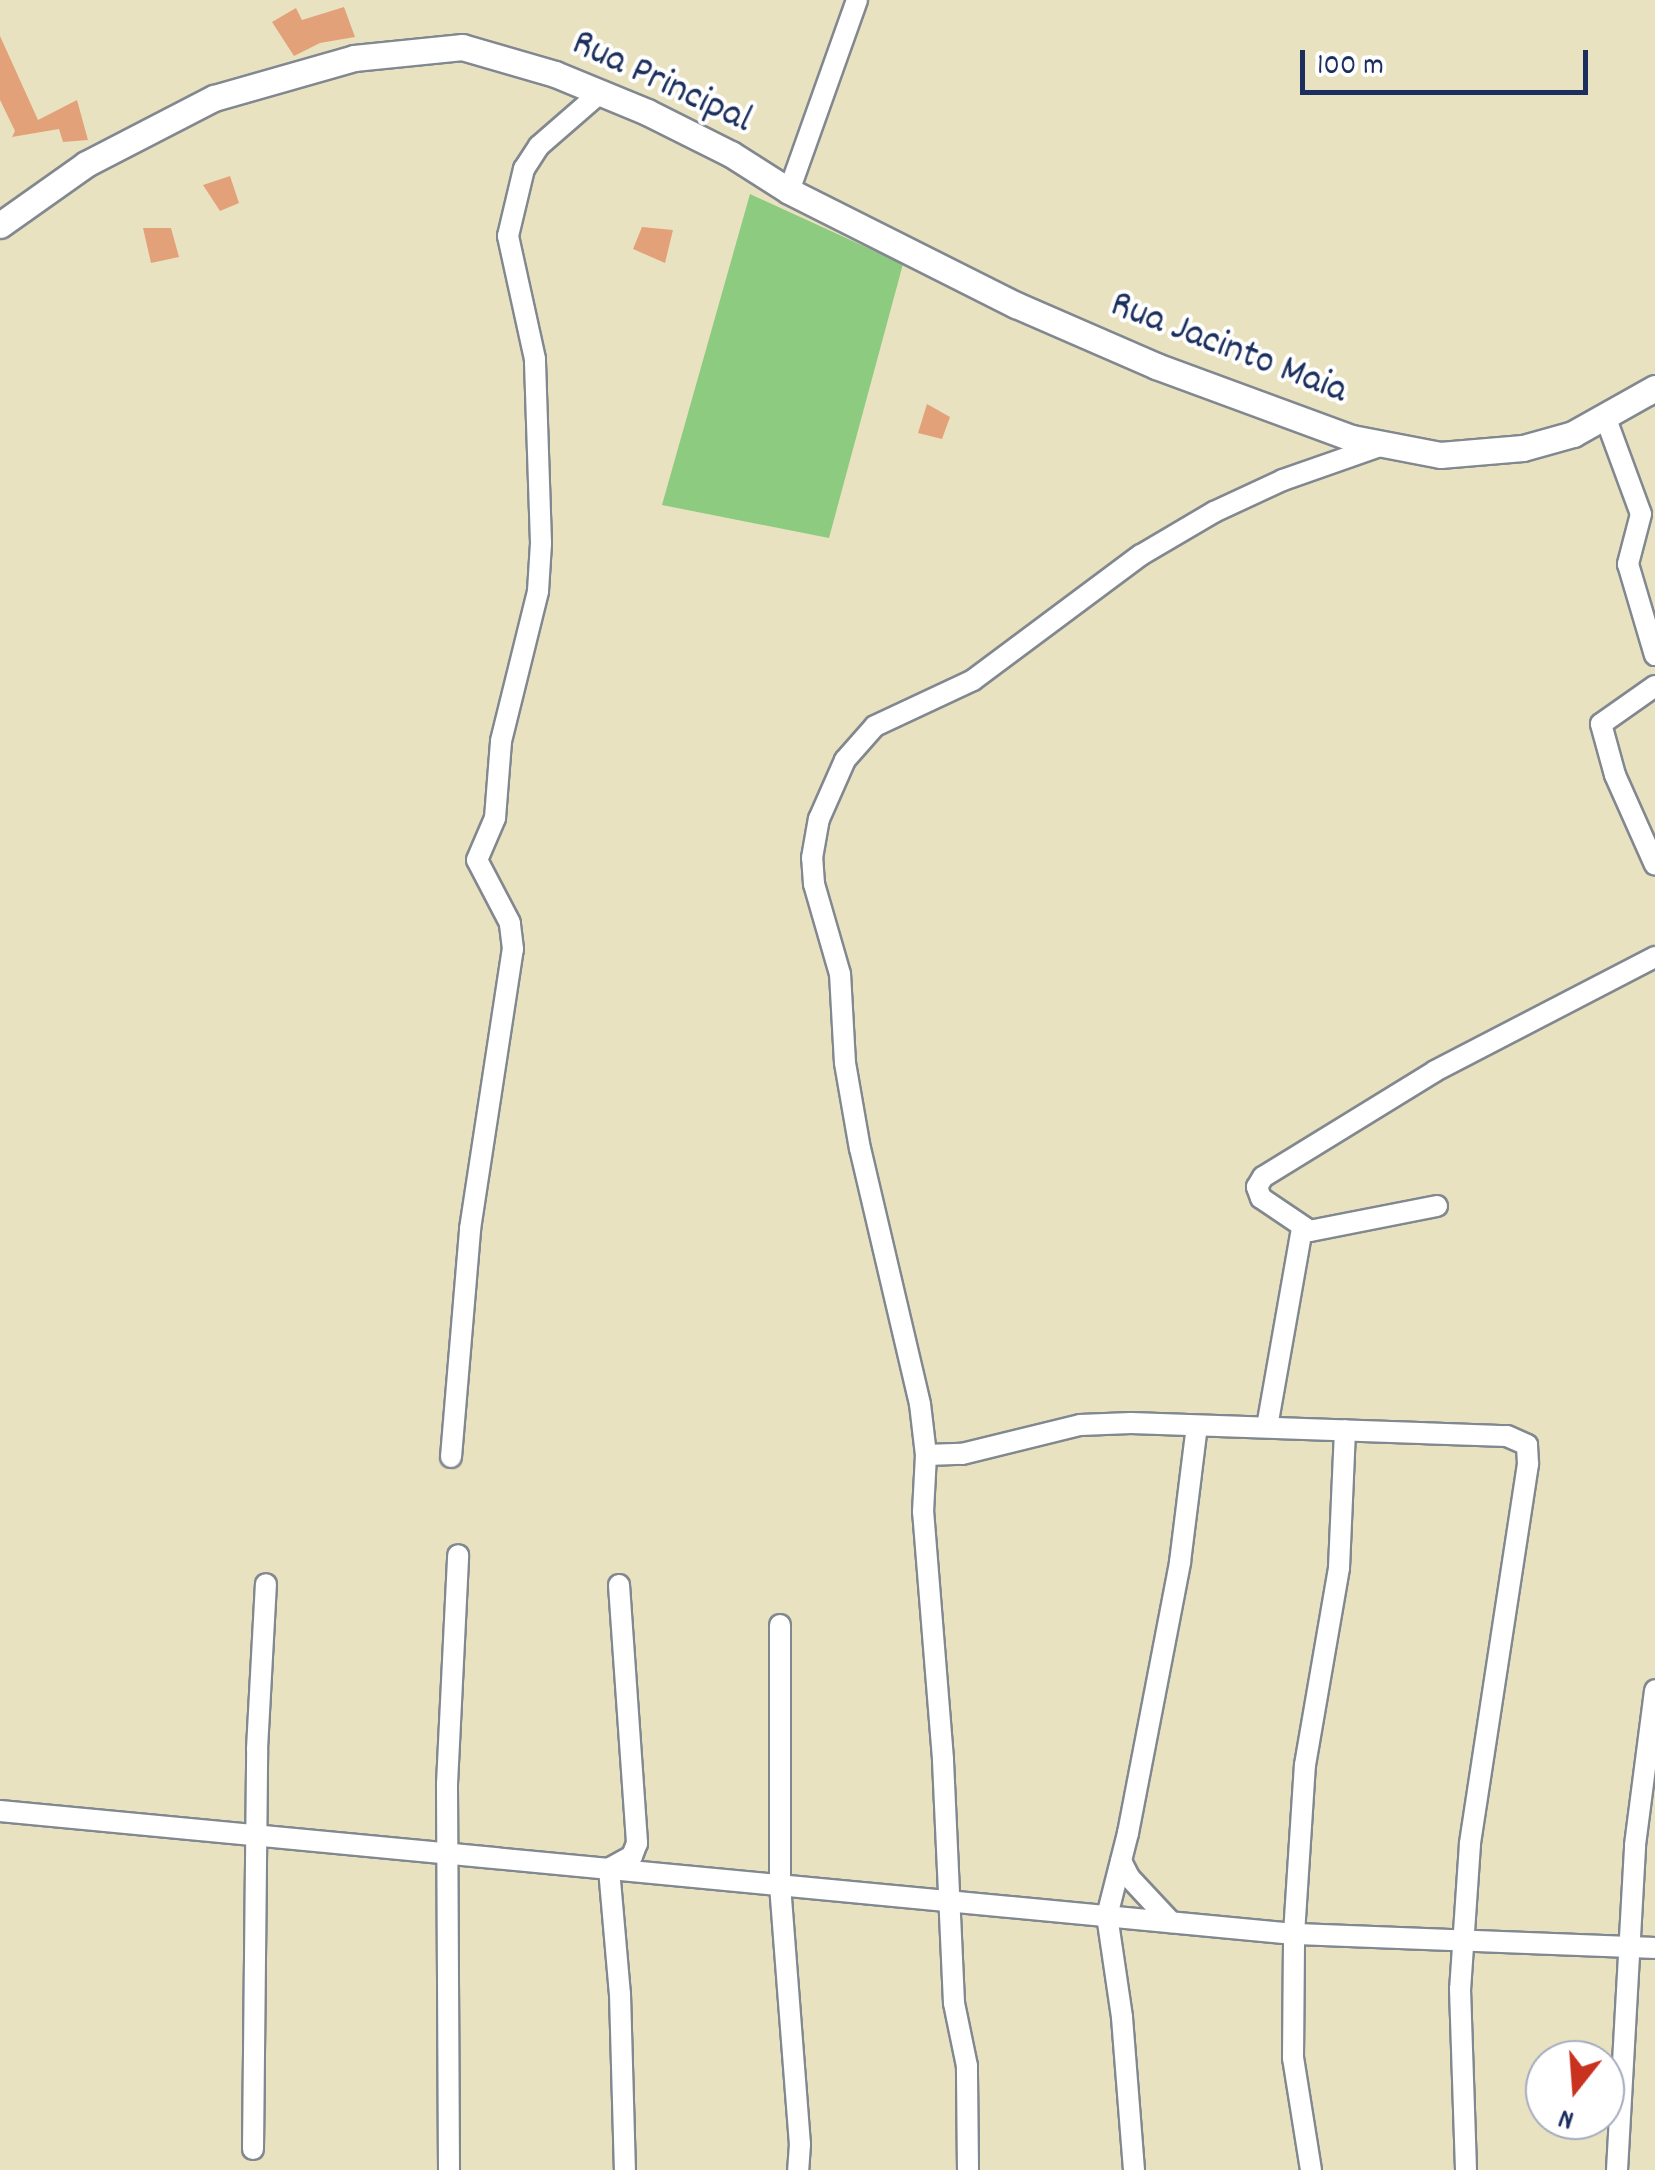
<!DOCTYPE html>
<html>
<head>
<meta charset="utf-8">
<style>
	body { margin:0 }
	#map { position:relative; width:1655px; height:2170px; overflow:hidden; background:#e9e2c1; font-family:Dekko,sans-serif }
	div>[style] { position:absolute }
	.green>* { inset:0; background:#8dcb80 }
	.building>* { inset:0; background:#e3a17a }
	.roads { filter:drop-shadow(2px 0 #828890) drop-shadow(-2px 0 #828890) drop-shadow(0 2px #828890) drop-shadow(0 -2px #828890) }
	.minor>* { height:20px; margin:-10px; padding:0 10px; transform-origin:10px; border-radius:10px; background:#fff }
	.tertiary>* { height:25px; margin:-12.5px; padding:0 12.5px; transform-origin:12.5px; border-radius:12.5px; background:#fff }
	span { translate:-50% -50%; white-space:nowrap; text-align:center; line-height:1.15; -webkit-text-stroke:8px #fff; paint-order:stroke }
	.street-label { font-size:40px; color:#1b2f5e }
	.north { position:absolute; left:1525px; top:2040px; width:100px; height:100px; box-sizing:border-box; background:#fff; border:2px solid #a4acbf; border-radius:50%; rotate:197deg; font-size:28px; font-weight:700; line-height:40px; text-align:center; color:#1b2f5e }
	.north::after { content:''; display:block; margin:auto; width:35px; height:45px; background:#c8321e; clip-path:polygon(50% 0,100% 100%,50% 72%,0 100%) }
	.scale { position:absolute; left:1300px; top:50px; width:288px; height:45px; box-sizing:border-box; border:5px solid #1b2f5e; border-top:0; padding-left:12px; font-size:30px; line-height:35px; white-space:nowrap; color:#1b2f5e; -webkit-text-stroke:8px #fff; paint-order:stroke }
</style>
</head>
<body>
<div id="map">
	<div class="green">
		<i style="clip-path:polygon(750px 194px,903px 264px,829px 538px,662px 505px)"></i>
	</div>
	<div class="building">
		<i style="clip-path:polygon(344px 7px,355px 37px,320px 43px,294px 56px,272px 22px,296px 8px,302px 20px)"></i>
		<i style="clip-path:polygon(0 36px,38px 120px,77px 100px,88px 140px,63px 142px,59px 129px,12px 137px,15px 131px,0 100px)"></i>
		<i style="clip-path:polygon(230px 176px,239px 203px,220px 211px,203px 185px)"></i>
		<i style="clip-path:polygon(642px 227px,673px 230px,665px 263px,633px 249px)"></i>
		<i style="clip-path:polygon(143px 228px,171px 228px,179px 257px,151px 263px)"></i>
		<i style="clip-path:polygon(927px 404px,950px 417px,942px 439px,918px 433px)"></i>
	</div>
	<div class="roads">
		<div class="minor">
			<i style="left:789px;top:191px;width:203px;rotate:-70.4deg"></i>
			<i style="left:1606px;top:419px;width:101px;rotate:69.8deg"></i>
			<i style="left:1641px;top:514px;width:52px;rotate:104.6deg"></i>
			<i style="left:1628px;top:564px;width:95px;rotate:73.5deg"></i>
			<i style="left:1655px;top:686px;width:66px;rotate:144.9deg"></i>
			<i style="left:1601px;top:724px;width:53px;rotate:74.6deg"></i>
			<i style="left:1615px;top:775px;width:98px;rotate:66deg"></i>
			<i style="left:1437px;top:1206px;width:129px;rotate:168.9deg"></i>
			<i style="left:1310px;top:1231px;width:59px;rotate:-146deg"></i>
			<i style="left:1261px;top:1198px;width:12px;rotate:-110deg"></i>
			<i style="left:1257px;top:1187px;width:12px;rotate:-59deg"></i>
			<i style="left:1263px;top:1177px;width:202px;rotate:-31.6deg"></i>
			<i style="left:1435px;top:1071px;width:248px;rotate:-27.4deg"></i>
			<i style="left:1267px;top:1427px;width:202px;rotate:-80deg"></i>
			<i style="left:926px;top:1455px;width:36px;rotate:-2deg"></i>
			<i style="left:962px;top:1454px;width:122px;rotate:-13.8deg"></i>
			<i style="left:1080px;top:1425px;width:51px;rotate:-2.2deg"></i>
			<i style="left:1131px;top:1423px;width:376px;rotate:2deg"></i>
			<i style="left:1507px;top:1436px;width:22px;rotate:24deg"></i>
			<i style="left:1527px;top:1445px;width:19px;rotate:87deg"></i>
			<i style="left:1528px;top:1464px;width:384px;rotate:98.7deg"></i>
			<i style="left:1470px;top:1844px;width:145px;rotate:93.9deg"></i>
			<i style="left:1460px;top:1989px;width:181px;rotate:88.1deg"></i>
			<i style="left:451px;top:1457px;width:229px;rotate:-85.2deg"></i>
			<i style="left:470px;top:1229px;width:283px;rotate:-81.3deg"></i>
			<i style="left:513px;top:949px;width:26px;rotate:-97deg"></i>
			<i style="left:510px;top:923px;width:71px;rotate:-117.6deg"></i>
			<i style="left:477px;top:860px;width:46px;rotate:-66.8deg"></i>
			<i style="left:495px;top:818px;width:77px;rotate:-85.5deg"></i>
			<i style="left:501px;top:741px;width:154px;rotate:-76.1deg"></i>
			<i style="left:538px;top:591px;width:48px;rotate:-86.4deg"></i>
			<i style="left:541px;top:543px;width:184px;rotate:-91.9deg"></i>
			<i style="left:535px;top:359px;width:126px;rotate:-102.4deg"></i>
			<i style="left:508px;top:236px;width:69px;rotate:-76.6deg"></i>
			<i style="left:524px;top:169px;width:27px;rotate:-57deg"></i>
			<i style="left:539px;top:146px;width:81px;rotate:-41deg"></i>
			<i style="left:619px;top:1585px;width:259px;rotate:86deg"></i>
			<i style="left:637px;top:1843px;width:14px;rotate:111deg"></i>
			<i style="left:632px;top:1856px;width:26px;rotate:151deg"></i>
			<i style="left:609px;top:1869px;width:125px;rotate:85deg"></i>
			<i style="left:620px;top:1994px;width:176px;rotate:88.4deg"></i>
			<i style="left:780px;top:1625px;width:260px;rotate:90deg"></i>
			<i style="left:780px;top:1885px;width:260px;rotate:85.6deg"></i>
			<i style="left:800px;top:2144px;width:26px;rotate:94deg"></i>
			<i style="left:0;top:1811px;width:1300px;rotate:5.43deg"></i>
			<i style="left:1294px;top:1934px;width:361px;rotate:2.2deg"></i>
			<i style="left:1121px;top:1861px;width:18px;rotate:63deg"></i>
			<i style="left:1129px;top:1877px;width:62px;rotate:47deg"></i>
			<i style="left:253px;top:2149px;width:400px;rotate:-89.4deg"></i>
			<i style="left:257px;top:1749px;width:165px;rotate:-86.9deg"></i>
			<i style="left:449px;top:2170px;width:386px;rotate:-90.3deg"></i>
			<i style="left:447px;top:1784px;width:229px;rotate:-87.2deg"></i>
			<i style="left:968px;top:2170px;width:104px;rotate:-90.6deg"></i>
			<i style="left:967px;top:2066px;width:64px;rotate:-101.7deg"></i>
			<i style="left:954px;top:2003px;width:244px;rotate:-92.6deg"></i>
			<i style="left:943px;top:1759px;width:248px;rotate:-94.6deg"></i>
			<i style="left:923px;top:1512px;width:57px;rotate:-87deg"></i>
			<i style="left:926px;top:1455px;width:51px;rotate:-96.7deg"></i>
			<i style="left:920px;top:1404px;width:262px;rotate:-103.2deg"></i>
			<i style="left:860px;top:1149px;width:87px;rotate:-99.9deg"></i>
			<i style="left:845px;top:1063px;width:89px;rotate:-93.2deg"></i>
			<i style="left:840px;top:974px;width:94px;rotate:-106.1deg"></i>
			<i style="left:814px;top:884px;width:26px;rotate:-94deg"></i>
			<i style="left:812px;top:858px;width:40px;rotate:-80deg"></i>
			<i style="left:819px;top:819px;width:64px;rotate:-66.2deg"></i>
			<i style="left:845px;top:760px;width:45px;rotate:-48.6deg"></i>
			<i style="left:875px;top:726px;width:108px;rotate:-25.1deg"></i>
			<i style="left:973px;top:680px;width:209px;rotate:-36.7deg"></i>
			<i style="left:1141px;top:555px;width:85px;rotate:-30.5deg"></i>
			<i style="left:1214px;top:512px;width:76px;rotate:-24.9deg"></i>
			<i style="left:1283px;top:480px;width:103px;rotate:-19.3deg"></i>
			<i style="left:1134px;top:2170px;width:153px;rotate:-94.5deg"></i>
			<i style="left:1122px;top:2017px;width:102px;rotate:-98.4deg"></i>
			<i style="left:1107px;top:1916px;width:86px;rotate:-75.8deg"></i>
			<i style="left:1128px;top:1833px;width:276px;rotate:-79.1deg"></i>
			<i style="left:1180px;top:1562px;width:137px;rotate:-82.9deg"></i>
			<i style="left:1311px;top:2170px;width:113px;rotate:-99.1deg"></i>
			<i style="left:1293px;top:2058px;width:124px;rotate:-89.5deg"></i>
			<i style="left:1294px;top:1934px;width:169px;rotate:-86.3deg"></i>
			<i style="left:1305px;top:1765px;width:200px;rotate:-80.2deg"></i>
			<i style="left:1339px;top:1568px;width:138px;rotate:-87.5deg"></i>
			<i style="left:1617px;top:2170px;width:325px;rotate:-86.8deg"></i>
			<i style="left:1635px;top:1845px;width:156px;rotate:-82.6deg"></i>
		</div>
		<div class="tertiary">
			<i style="left:0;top:225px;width:105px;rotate:-35.3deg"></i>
			<i style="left:86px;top:164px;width:144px;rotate:-27.3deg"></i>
			<i style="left:214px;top:98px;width:146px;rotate:-15.9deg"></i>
			<i style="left:354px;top:58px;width:109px;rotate:-5.8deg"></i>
			<i style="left:462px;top:47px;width:97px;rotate:16.2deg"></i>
			<i style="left:555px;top:74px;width:100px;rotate:22.4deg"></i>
			<i style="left:647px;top:112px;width:94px;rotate:26.6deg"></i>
			<i style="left:731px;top:154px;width:69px;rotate:32.5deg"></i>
			<i style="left:789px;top:191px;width:254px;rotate:26.7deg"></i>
			<i style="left:1016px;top:305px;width:153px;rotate:23.5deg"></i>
			<i style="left:1156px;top:366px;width:209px;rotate:20.2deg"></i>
			<i style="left:1352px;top:438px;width:90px;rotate:10.9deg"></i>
			<i style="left:1440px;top:455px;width:83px;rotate:-4.8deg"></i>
			<i style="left:1523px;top:448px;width:52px;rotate:-15.6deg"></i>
			<i style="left:1573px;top:434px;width:94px;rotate:-29.3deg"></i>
		</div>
	</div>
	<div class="street-label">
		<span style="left:661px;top:84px;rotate:25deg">Rua Principal</span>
		<span style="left:1228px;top:350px;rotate:21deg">Rua Jacinto Maia</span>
	</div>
	<div class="north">N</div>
	<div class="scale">100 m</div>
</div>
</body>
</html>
